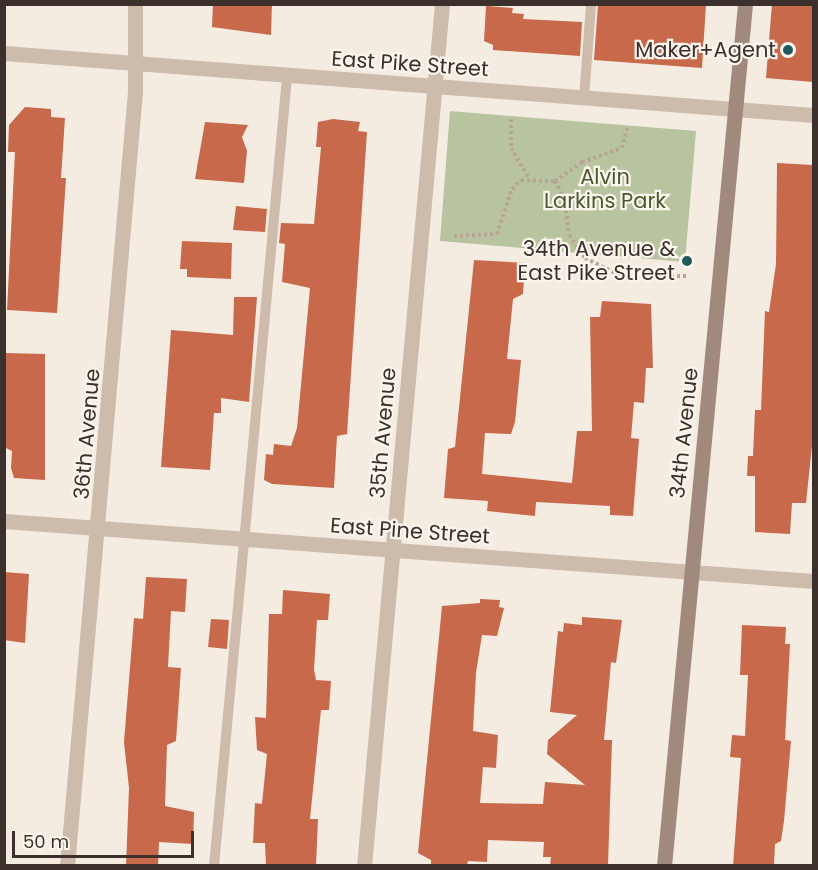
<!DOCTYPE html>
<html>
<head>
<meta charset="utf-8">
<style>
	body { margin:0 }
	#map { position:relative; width:818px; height:870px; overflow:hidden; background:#f4ebe1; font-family:Poppins,sans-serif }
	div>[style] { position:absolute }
	.green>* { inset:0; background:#b8c4a0 }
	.building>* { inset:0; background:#c8694b }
	.path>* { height:4px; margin-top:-2px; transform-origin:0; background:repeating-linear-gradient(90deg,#b9a596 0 3px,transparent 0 6px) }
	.lane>* { height:10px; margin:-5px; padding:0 5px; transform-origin:5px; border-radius:5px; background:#cdbbac }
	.street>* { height:15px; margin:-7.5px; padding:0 7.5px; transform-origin:7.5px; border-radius:7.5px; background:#cdbbac }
	.secondary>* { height:15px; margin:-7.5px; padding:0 7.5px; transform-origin:7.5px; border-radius:7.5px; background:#a18a7d }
	.dots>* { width:16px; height:16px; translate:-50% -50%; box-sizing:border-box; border:3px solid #fbf5ee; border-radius:50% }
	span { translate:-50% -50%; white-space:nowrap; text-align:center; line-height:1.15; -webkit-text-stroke:4.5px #fbf5ee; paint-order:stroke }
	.poi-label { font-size:21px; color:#3b302b }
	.right { translate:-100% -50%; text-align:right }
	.street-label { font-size:21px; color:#3b302b }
	.park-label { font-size:21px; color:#4a5a2e }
	.frame { position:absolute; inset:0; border:6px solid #3b302b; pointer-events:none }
	.scale { position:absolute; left:12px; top:831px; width:182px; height:27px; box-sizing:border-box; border:3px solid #3b302b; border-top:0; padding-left:8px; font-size:18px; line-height:21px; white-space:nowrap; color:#3b302b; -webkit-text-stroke:4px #fbf5ee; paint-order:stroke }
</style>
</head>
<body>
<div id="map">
	<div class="green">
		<i style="clip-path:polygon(450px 111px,696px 131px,685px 262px,440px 241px)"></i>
	</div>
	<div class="building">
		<i style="clip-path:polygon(213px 4px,272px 4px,271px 35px,212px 27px)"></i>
		<i style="clip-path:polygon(598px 4px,706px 4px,702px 68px,594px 60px)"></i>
		<i style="clip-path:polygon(772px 4px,813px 4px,813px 82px,766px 78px)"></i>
		<i style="clip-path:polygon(486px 6px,513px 8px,512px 13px,524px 14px,523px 19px,582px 22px,580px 56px,493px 50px,493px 45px,484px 41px)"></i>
		<i style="clip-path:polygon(25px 107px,51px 109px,51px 117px,65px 118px,61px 178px,66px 178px,57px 313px,7px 310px,15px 152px,8px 152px,9px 125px)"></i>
		<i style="clip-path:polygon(333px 119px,360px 122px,358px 131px,367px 132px,347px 434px,337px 436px,334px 488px,272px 484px,264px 480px,266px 454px,273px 455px,274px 444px,291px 446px,297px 428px,310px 288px,282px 282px,285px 244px,279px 243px,281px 223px,314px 224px,321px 147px,316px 147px,318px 122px)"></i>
		<i style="clip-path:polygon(205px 122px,248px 125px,242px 137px,247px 151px,244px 183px,195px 179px)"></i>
		<i style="clip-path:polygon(777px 163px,813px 165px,813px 436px,806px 503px,792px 503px,790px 534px,755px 532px,755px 476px,747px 476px,748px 456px,753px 456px,755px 410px,761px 410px,765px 311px,769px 312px,776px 264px)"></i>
		<i style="clip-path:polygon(236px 206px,267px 209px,265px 232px,233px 230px)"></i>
		<i style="clip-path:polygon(182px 241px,232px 243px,231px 279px,187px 277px,187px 269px,180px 269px)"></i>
		<i style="clip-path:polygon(474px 260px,525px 263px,523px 294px,513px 299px,507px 359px,521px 360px,515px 422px,511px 434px,485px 433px,482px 474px,572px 483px,577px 431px,592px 431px,590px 317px,600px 317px,602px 301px,651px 304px,653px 368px,646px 368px,644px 403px,634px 402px,631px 438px,639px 439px,633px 516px,610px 515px,610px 506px,536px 502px,535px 516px,487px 511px,488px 501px,444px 498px,448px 449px,455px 447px)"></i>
		<i style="clip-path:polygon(234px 297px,257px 297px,249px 402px,221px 398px,221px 413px,214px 413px,210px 470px,161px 467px,171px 330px,233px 335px)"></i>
		<i style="clip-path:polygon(4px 353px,45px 354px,45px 480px,14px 478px,11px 468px,12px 451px,4px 447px)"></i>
		<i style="clip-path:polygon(4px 572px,29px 574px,25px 643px,4px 640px)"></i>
		<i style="clip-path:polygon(146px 577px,187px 579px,185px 612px,171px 611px,168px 667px,181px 668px,176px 741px,167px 745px,165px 806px,194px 812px,193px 844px,159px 842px,158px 866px,126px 866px,129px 788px,124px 742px,134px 618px,143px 619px)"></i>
		<i style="clip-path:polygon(283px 590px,330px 594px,328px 620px,317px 620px,314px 670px,316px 680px,331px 681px,329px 710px,321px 710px,310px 819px,318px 819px,316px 866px,266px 866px,265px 843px,253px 843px,255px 803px,262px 804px,267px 754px,257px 750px,255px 717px,266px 718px,269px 614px,282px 614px)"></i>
		<i style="clip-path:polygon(480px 599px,500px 600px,499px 607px,504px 608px,497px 636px,482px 635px,476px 673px,473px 731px,498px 735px,496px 768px,483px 767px,480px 803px,543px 804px,545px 782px,585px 785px,547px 754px,548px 740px,577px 715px,550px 712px,558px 631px,563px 632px,564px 623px,582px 625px,582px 617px,622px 620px,616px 663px,611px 662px,604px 740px,612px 740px,608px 866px,550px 866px,551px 857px,543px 857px,544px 842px,488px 840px,487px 862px,468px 861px,467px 866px,431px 866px,431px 860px,418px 853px,442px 606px,480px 603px)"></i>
		<i style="clip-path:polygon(211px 619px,229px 620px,227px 649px,208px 647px)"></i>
		<i style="clip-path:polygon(742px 625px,786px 627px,785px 644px,790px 644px,785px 740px,791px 741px,784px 821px,781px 841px,775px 844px,774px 866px,733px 866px,741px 758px,730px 757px,732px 735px,745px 736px,748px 675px,740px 675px)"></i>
	</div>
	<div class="path">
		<i style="left:511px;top:119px;width:29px;rotate:90deg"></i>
		<i style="left:511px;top:148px;width:35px;rotate:59deg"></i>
		<i style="left:555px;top:181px;width:33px;rotate:-35deg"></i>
		<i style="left:582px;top:162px;width:42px;rotate:-19.3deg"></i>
		<i style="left:622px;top:148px;width:21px;rotate:-76deg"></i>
		<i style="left:454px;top:236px;width:43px;rotate:-2.7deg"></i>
		<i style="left:497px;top:234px;width:47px;rotate:-71.6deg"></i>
		<i style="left:512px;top:189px;width:13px;rotate:-45deg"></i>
		<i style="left:521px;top:180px;width:34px;rotate:2deg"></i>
		<i style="left:555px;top:181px;width:19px;rotate:62deg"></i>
		<i style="left:564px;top:198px;width:37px;rotate:82deg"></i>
		<i style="left:569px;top:235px;width:28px;rotate:55deg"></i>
		<i style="left:585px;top:258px;width:42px;rotate:26.6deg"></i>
		<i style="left:623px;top:277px;width:65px;rotate:-0.9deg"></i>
	</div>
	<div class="lane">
		<i style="left:584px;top:98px;width:94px;rotate:-85.7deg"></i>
		<i style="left:214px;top:866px;width:792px;rotate:-84.71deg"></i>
	</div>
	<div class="street">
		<i style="left:4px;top:53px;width:812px;rotate:4.38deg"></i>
		<i style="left:4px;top:521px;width:812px;rotate:4.24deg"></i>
		<i style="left:67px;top:866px;width:777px;rotate:-84.98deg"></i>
		<i style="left:135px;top:92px;width:88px;rotate:-90deg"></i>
		<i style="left:364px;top:866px;width:866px;rotate:-84.83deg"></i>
	</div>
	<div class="secondary">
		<i style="left:664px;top:866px;width:866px;rotate:-84.63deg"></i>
	</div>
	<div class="dots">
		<i style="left:788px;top:50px;background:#1f5a5e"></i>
		<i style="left:687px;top:261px;background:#1f5a5e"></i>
	</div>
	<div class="poi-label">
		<span class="right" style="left:776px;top:50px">Maker+Agent</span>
		<span class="right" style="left:675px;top:261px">34th Avenue &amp;<br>East Pike Street</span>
	</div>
	<div class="street-label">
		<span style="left:410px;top:64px;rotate:4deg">East Pike Street</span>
		<span style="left:383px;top:433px;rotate:-85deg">35th Avenue</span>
		<span style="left:684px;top:433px;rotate:-84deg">34th Avenue</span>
		<span style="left:87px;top:434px;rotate:-85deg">36th Avenue</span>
		<span style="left:410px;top:531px;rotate:4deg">East Pine Street</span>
	</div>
	<div class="park-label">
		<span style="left:605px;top:189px">Alvin<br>Larkins Park</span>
	</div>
	<div class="frame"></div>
	<div class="scale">50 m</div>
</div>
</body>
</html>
